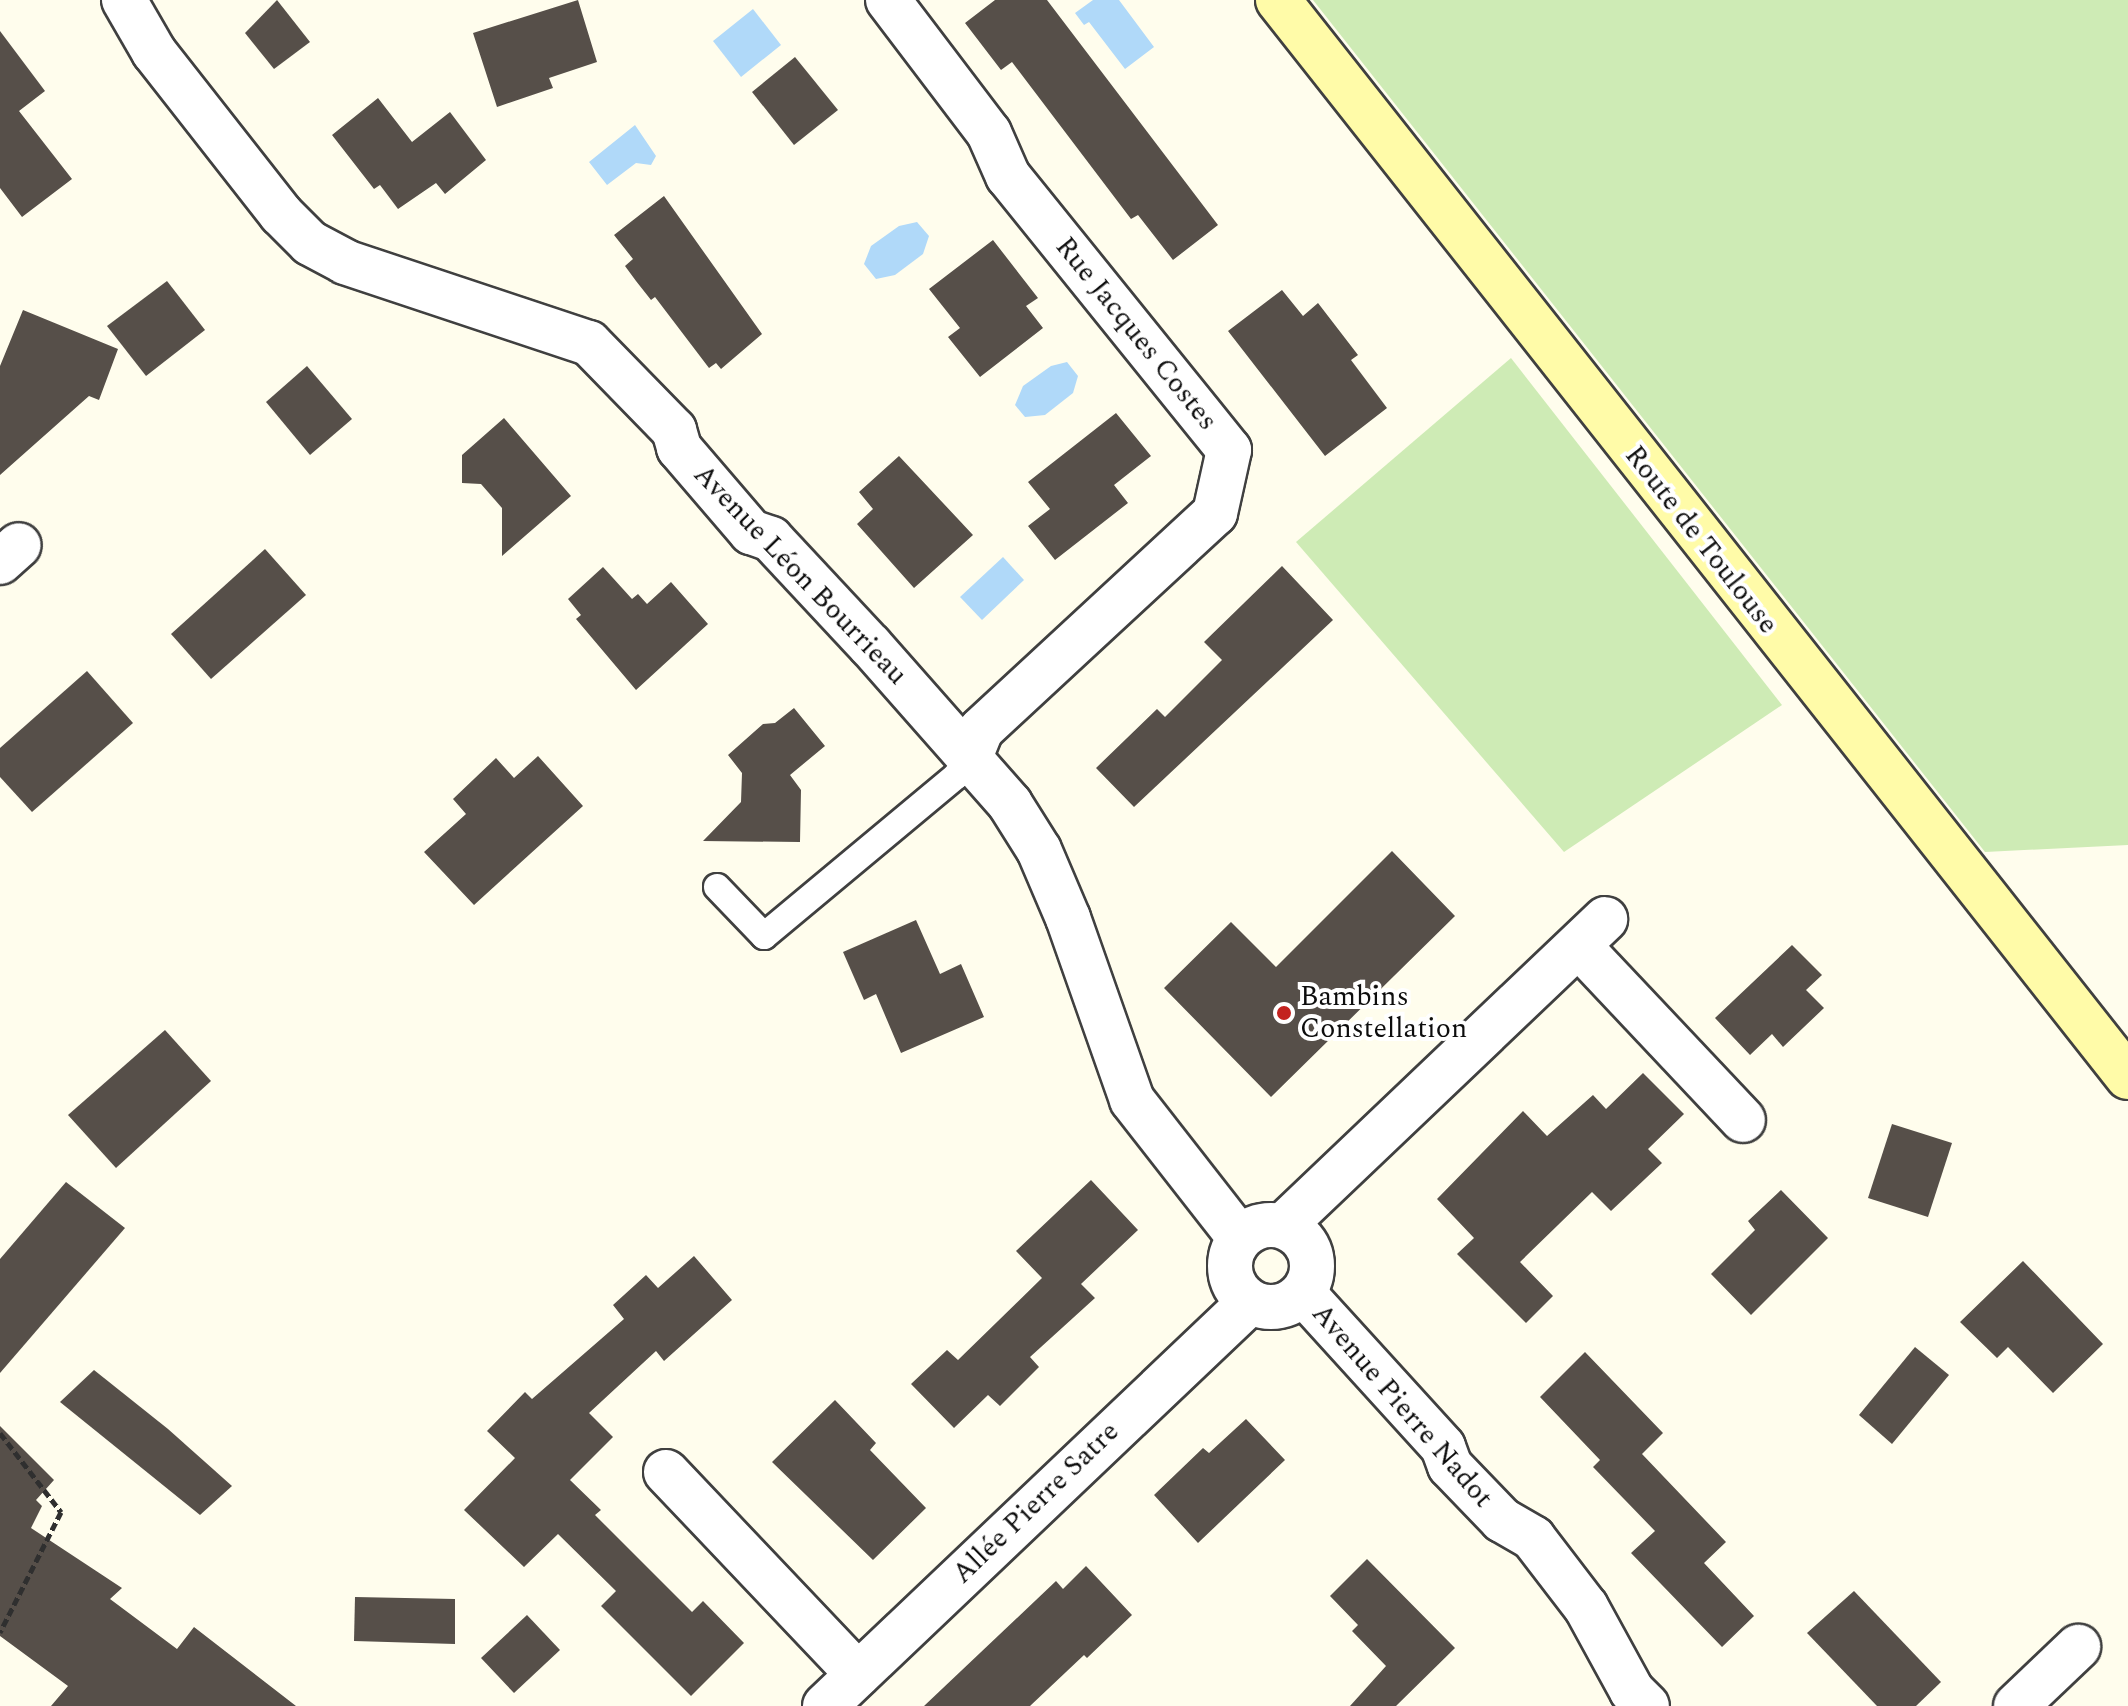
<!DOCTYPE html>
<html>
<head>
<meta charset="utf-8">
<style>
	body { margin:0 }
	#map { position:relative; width:2128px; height:1706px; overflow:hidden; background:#fffded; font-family:Spectral,serif }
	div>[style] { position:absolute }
	.green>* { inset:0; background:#ceebb5 }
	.water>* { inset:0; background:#b0d9f9 }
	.building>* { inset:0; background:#564f49 }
	.path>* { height:5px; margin-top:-2.5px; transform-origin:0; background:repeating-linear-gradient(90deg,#2f2f2f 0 8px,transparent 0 12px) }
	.roads { filter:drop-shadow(2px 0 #404040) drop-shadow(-2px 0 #404040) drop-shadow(0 2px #404040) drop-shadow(0 -2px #404040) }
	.service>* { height:26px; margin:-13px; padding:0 13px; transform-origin:13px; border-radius:13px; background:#fff }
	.minor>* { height:44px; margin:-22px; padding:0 22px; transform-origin:22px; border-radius:22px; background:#fff }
	.minor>.ring { margin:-22px; padding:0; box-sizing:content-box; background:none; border:44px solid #fff; border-radius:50% }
	.secondary>* { height:44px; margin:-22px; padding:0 22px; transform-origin:22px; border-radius:22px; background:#fffba8 }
	.dots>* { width:22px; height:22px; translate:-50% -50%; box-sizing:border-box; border:4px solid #fff; border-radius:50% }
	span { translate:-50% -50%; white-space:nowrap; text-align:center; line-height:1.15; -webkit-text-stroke:8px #fff; paint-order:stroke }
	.street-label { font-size:28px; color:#0d0d0d }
	.poi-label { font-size:28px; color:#0d0d0d }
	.left { translate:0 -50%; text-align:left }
</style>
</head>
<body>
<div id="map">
	<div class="green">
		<i style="clip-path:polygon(1313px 0,2128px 0,2128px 845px,1985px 852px)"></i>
		<i style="clip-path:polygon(1511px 358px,1782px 705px,1564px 852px,1296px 542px)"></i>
	</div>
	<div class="water">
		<i style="clip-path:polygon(1093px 0,1119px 0,1154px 47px,1125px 69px,1089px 22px,1084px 25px,1075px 13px)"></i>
		<i style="clip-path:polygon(753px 9px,781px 45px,741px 77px,713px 41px)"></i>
		<i style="clip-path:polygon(635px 125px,656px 156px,651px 165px,636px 163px,607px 185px,589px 162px)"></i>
		<i style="clip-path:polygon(917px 222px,929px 236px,923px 254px,895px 275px,876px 279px,864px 264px,871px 246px,899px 226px)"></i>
		<i style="clip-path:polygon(1067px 362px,1078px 376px,1073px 393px,1045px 415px,1025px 417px,1015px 405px,1023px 386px,1051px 366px)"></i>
		<i style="clip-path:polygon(1003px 557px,1024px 580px,982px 620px,960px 597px)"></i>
	</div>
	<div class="building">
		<i style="clip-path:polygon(277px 0,310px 42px,274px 69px,245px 33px)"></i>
		<i style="clip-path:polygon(578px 0,597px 62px,549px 78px,553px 88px,497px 107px,473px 33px)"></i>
		<i style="clip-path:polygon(995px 0,1047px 0,1218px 225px,1173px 260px,1138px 215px,1131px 219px,1012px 62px,1001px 70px,965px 23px)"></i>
		<i style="clip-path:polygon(0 31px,45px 91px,19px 111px,72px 179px,22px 217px,0 188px)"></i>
		<i style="clip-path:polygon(795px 57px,838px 110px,794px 145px,752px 92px)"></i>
		<i style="clip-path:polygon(378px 98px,412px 142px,450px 112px,486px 160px,445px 194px,436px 183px,398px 209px,380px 185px,374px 189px,332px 135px)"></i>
		<i style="clip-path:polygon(664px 196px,762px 334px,721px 369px,716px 363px,709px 368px,655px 297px,651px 300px,636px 281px,625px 266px,633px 259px,614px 235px)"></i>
		<i style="clip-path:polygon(993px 240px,1038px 298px,1026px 306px,1043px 328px,980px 377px,948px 337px,960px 328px,929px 289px)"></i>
		<i style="clip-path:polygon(167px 281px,205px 330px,146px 376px,107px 326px)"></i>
		<i style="clip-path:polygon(1282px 290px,1303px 316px,1318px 303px,1358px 355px,1351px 360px,1387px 408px,1325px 456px,1228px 331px)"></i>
		<i style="clip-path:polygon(23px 310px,118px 349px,99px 400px,89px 396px,0 475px,0 366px)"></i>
		<i style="clip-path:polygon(307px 366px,352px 419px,310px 455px,266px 402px)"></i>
		<i style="clip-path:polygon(1116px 413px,1151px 456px,1114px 485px,1128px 503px,1055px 560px,1028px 526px,1050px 509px,1028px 482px)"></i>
		<i style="clip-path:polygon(504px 418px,571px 496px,502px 556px,502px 508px,481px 484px,462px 483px,462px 455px)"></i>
		<i style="clip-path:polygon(899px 456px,973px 535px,914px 588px,857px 524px,873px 509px,859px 492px)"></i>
		<i style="clip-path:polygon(265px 549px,306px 595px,211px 679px,171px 634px)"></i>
		<i style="clip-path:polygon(1282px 566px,1333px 620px,1134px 807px,1096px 768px,1157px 709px,1165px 717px,1222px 660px,1204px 642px)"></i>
		<i style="clip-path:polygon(603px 567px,632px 599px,638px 594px,647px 604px,671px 582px,708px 624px,636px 690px,576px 619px,581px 615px,568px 599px)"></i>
		<i style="clip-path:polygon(87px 671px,133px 723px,32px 812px,0 777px,0 748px)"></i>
		<i style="clip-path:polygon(794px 708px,825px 746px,790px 775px,801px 790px,800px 842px,703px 841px,741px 802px,742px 773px,728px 755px,763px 724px,775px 723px)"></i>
		<i style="clip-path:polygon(538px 756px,583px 806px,474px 905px,424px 852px,466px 814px,453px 799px,496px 758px,514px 778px)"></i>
		<i style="clip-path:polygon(1392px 851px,1455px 916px,1271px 1097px,1164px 988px,1231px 922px,1276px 967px)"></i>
		<i style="clip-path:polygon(916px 920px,940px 974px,961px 964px,984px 1017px,901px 1053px,876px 994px,864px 1000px,843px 952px)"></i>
		<i style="clip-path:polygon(1792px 945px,1822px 975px,1806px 990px,1824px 1008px,1783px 1047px,1772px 1034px,1750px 1055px,1715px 1018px)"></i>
		<i style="clip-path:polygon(165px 1030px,211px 1081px,116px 1168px,68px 1115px)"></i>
		<i style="clip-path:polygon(1643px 1073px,1684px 1114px,1648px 1149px,1662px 1163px,1611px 1211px,1592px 1192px,1520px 1262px,1553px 1296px,1526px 1323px,1457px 1254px,1474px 1238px,1437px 1199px,1523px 1111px,1547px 1136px,1593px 1095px,1606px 1109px)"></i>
		<i style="clip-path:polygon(1892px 1124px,1952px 1143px,1928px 1217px,1868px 1198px)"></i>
		<i style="clip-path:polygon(1091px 1180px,1138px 1230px,1081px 1284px,1095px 1298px,1030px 1357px,1039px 1367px,1000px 1406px,988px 1395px,954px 1428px,911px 1384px,947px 1350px,958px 1360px,1042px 1278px,1016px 1251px)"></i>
		<i style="clip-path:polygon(66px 1182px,125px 1228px,0 1373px,0 1259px)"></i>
		<i style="clip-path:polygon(1781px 1190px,1828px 1238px,1751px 1315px,1711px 1274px,1755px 1230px,1748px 1221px)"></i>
		<i style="clip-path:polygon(694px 1256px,732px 1300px,664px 1361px,656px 1351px,589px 1413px,613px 1437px,570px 1480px,601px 1510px,595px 1515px,692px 1612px,703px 1601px,744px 1643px,691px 1696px,601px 1606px,616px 1591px,558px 1534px,524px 1567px,464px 1510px,515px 1458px,487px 1431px,525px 1392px,532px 1399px,624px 1319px,613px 1305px,646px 1275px,658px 1288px)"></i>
		<i style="clip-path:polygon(2023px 1261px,2103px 1344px,2053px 1393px,2008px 1347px,1997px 1358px,1960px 1322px)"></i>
		<i style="clip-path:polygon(1915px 1347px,1949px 1375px,1892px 1444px,1859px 1415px)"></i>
		<i style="clip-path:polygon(1585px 1352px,1663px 1433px,1642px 1454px,1726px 1542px,1704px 1563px,1754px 1616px,1722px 1647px,1631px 1553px,1655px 1531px,1593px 1467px,1600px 1460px,1540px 1397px)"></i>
		<i style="clip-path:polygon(94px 1370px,168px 1429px,232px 1486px,200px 1515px,60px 1402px)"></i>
		<i style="clip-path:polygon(835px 1400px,876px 1443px,870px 1450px,926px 1508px,873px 1560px,772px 1462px)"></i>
		<i style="clip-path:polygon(1246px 1419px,1285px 1460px,1198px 1543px,1154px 1495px,1203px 1448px,1209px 1453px)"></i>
		<i style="clip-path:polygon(0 1426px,54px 1480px,36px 1500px,42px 1506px,31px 1528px,122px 1588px,110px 1599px,177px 1649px,194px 1627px,296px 1706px,51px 1706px,68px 1686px,0 1636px)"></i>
		<i style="clip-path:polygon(1367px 1559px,1455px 1648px,1396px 1706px,1350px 1706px,1386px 1666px,1352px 1631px,1358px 1625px,1330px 1596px)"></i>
		<i style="clip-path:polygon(1086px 1566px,1132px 1615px,1087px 1658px,1084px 1655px,1030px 1706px,924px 1706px,1056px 1581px,1063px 1589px)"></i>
		<i style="clip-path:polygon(1854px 1591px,1941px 1682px,1916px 1706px,1877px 1706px,1807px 1633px)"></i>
		<i style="clip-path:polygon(355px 1597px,455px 1599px,455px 1644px,354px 1641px)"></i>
		<i style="clip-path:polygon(527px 1615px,560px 1650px,514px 1693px,481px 1658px)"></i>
	</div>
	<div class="path">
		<i style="left:0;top:1433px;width:100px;rotate:52.3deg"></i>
		<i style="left:61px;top:1512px;width:135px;rotate:116.9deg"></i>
	</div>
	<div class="roads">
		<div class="service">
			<i style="left:717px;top:887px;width:68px;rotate:46.2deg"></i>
			<i style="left:764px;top:936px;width:250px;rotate:-39.8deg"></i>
			<i style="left:956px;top:776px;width:24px;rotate:-54deg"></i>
		</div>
		<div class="minor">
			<i style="left:124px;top:0;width:60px;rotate:60deg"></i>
			<i style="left:154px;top:52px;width:206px;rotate:51.9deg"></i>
			<i style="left:281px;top:214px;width:41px;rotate:45deg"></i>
			<i style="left:310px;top:243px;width:40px;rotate:28deg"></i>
			<i style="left:345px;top:262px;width:257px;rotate:18.4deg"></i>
			<i style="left:589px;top:343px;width:122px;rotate:45.7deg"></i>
			<i style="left:674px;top:430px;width:19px;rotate:74deg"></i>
			<i style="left:679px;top:448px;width:111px;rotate:49.4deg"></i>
			<i style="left:751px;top:532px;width:21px;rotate:19deg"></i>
			<i style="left:771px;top:539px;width:145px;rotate:47deg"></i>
			<i style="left:870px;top:645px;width:212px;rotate:48.6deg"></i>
			<i style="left:1010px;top:804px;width:54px;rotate:57.8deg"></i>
			<i style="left:1039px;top:850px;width:74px;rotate:66.9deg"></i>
			<i style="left:1068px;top:918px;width:193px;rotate:70.6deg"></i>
			<i style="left:1132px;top:1100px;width:175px;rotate:52deg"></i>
			<i style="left:888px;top:0;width:167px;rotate:52.8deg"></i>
			<i style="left:989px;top:133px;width:47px;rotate:66.2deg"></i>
			<i style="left:1008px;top:176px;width:352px;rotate:51.1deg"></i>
			<i style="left:1229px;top:450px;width:65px;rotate:102.5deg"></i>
			<i style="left:1215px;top:513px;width:319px;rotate:137.2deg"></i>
			<i style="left:981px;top:730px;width:29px;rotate:112deg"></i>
			<i style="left:0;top:562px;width:25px;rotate:-42deg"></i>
			<i style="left:1579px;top:946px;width:239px;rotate:46.7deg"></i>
			<i class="ring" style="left:1230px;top:1225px;width:38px;height:38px"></i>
			<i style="left:1283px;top:1226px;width:445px;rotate:-43.6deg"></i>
			<i style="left:1303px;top:1293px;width:208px;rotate:47.7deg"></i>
			<i style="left:1443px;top:1447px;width:20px;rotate:70deg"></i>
			<i style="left:1450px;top:1466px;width:75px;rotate:46.1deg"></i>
			<i style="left:1502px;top:1520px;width:36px;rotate:30deg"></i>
			<i style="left:1533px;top:1538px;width:87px;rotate:52.5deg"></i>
			<i style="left:1586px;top:1607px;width:96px;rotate:61.3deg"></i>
			<i style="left:1632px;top:1691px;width:21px;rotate:45deg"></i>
			<i style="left:666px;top:1472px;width:279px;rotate:46.5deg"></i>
			<i style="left:825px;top:1706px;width:586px;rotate:-43.55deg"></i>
			<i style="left:2016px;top:1706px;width:86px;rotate:-43.6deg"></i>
		</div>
		<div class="secondary">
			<i style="left:1278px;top:0;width:1372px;rotate:51.72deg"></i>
		</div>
	</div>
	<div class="dots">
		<i style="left:1284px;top:1013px;background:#c3221f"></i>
	</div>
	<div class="street-label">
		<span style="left:1136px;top:334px;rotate:51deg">Rue Jacques Costes</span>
		<span style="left:1701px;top:540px;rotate:52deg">Route de Toulouse</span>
		<span style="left:800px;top:575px;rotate:46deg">Avenue Léon Bourrieau</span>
		<span style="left:1402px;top:1406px;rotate:49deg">Avenue Pierre Nadot</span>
		<span style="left:1036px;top:1503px;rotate:-44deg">Allée Pierre Satre</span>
	</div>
	<div class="poi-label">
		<span class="left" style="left:1300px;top:1013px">Bambins<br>Constellation</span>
	</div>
</div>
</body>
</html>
